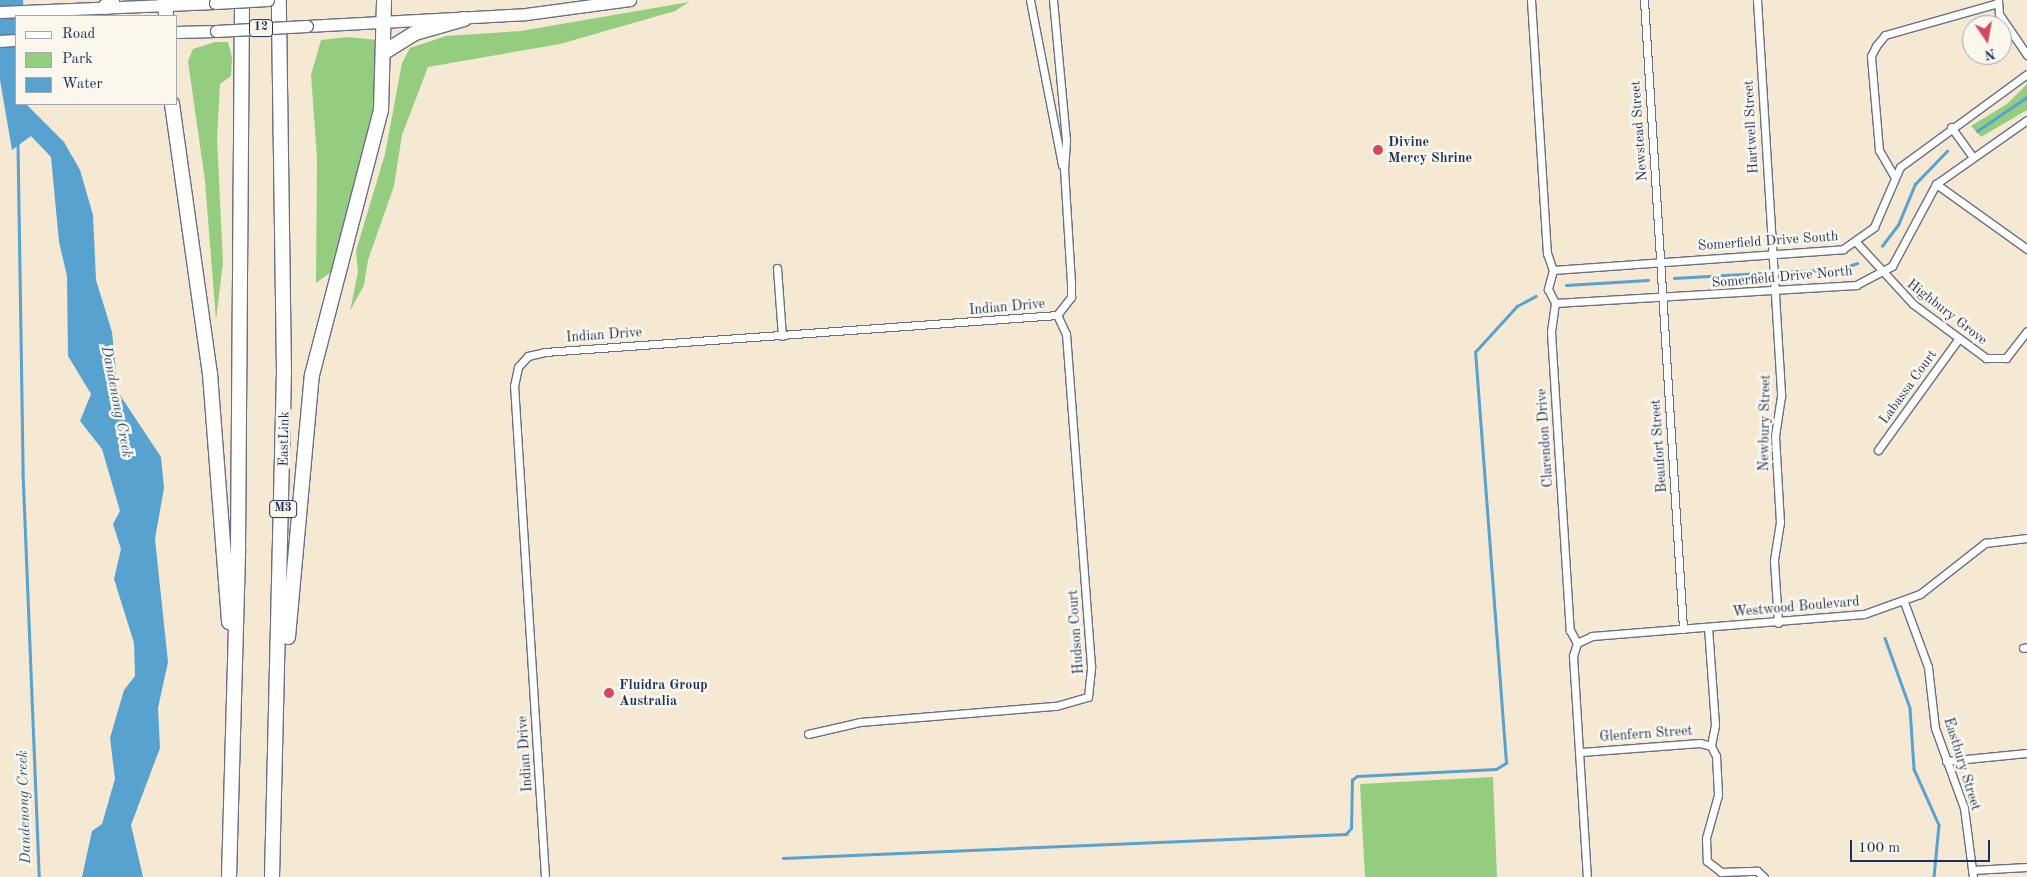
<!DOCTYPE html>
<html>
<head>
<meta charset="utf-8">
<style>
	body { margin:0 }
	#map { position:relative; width:2027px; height:877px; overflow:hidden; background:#f5e9d3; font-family:"Old Standard TT",serif }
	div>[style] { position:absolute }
	.green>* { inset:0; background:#94cd80 }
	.water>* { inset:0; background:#58a2d0 }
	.stream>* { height:2.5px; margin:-1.25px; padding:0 1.25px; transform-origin:1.25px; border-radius:1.25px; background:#58a2d0 }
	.roads { filter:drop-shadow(1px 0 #677087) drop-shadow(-1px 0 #677087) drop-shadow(0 1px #677087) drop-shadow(0 -1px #677087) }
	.street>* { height:7px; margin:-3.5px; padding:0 3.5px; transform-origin:3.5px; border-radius:3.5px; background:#fff }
	.primary>* { height:11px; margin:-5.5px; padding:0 5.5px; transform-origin:5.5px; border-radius:5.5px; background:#fff }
	.highway>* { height:14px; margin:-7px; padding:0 7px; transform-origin:7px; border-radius:7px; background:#fff }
	.bridges { filter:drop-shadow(1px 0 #677087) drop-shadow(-1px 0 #677087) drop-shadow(0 1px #677087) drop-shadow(0 -1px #677087) }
	.primary-bridge>* { height:11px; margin:-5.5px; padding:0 5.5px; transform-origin:5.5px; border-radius:5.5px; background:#fff }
	.dots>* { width:14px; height:14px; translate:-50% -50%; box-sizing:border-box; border:2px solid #fbf7ec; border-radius:50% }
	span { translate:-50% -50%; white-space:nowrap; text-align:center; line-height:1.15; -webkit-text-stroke:5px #fbf7ec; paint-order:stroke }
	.shield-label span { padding:1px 4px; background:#fbf7ec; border:1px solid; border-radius:4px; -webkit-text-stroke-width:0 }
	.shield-label { font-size:12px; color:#1b2f5e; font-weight:700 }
	.street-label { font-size:14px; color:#1b2f5e }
	.poi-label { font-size:14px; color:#1b2f5e; font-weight:700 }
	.left { translate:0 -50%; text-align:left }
	.water-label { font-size:15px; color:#305786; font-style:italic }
	.legend { position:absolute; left:15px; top:15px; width:162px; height:90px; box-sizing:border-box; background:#fbf7ec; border:1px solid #a1a7b3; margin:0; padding:6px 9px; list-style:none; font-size:15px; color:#1b2f5e }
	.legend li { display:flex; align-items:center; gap:10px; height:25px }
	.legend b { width:25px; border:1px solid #a1a7b3 }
	.north { position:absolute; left:1962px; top:15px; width:50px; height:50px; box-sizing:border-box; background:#fbf7ec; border:1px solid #a1a7b3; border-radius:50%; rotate:168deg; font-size:14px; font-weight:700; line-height:20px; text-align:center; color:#1b2f5e }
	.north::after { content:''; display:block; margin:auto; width:18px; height:22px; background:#d1495b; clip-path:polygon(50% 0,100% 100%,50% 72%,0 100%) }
	.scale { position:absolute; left:1850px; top:840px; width:140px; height:22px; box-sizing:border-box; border:2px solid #1b2f5e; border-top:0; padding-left:6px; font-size:15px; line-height:18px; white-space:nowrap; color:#1b2f5e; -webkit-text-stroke:4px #fbf7ec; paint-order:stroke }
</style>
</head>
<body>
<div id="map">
	<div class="green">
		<i style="clip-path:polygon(689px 2px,675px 11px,560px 44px,428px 67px,402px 135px,394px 186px,368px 260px,364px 285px,350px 311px,358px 272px,356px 251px,385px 154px,402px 63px,410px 48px,446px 36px,521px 31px)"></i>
		<i style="clip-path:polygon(348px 37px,377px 40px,382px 81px,331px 272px,316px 283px,317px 158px,311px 75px,321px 40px)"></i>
		<i style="clip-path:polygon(215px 42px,228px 42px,232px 57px,231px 76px,220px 84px,217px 138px,223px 263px,216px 320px,205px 181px,188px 61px,193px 49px)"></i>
		<i style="clip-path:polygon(2027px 84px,2027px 110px,1981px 137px,1971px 126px,2007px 104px)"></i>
		<i style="clip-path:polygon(1493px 777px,1497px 877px,1365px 877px,1360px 784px)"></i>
	</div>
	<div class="water">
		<i style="clip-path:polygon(0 0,23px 0,24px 16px,16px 16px,16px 104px,26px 104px,64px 142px,80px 170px,93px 215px,96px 280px,112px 332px,118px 392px,161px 457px,164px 488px,155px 539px,168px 662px,158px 708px,160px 748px,131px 825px,143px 877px,82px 877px,92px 831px,102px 824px,115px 779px,110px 738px,124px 690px,135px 676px,134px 643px,114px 579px,121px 549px,113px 524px,120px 511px,102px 449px,80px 421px,91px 394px,68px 356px,67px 276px,59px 242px,51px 157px,31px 136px,12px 150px,0 80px)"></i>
	</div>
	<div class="stream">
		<i style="left:1977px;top:131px;width:60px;rotate:-34.2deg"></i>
		<i style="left:18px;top:144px;width:328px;rotate:89.1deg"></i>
		<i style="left:23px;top:472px;width:405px;rotate:87.7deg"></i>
		<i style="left:1882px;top:246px;width:26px;rotate:-53deg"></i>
		<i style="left:1898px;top:225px;width:44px;rotate:-67.5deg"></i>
		<i style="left:1915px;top:184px;width:46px;rotate:-45.9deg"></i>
		<i style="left:1784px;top:272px;width:56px;rotate:-3.1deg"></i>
		<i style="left:1840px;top:269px;width:18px;rotate:-19deg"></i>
		<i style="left:1674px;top:278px;width:87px;rotate:-3.3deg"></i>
		<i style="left:1566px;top:285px;width:82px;rotate:-3.5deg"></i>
		<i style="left:1885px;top:638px;width:74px;rotate:70.3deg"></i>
		<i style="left:1910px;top:708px;width:61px;rotate:86.2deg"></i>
		<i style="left:1914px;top:769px;width:61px;rotate:65.9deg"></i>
		<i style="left:1939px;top:825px;width:52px;rotate:95.5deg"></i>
		<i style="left:783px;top:858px;width:564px;rotate:-2.44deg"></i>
		<i style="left:1346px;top:834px;width:8px;rotate:-50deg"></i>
		<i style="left:1351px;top:828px;width:48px;rotate:-88.8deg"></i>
		<i style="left:1352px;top:780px;width:6px;rotate:-39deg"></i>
		<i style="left:1357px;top:776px;width:139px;rotate:-2.9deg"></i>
		<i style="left:1496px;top:769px;width:12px;rotate:-31deg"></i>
		<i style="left:1506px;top:763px;width:412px;rotate:-94.3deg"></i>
		<i style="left:1475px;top:352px;width:62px;rotate:-47.6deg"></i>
		<i style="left:1517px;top:306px;width:21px;rotate:-28deg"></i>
	</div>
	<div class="roads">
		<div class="street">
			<i style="left:1030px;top:0;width:168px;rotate:79deg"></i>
			<i style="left:1531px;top:0;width:254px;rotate:86.4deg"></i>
			<i style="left:1547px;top:253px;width:18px;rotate:71deg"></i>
			<i style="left:1644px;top:0;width:630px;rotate:86.45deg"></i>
			<i style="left:1757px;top:0;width:397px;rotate:86.5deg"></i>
			<i style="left:1781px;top:396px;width:40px;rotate:98.5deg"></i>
			<i style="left:1775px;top:436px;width:86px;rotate:86.7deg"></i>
			<i style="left:1780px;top:522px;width:39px;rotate:99deg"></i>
			<i style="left:1774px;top:561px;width:62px;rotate:86.3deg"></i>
			<i style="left:1998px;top:0;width:14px;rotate:86deg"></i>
			<i style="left:1999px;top:14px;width:50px;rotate:55.7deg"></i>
			<i style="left:1951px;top:127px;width:37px;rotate:54deg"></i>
			<i style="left:1894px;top:176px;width:30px;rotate:-120deg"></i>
			<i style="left:1879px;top:150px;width:94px;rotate:-94.9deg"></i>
			<i style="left:1871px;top:56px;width:11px;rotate:-63deg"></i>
			<i style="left:1876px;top:46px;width:14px;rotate:-51deg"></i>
			<i style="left:1885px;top:35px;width:117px;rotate:-15.8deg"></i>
			<i style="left:1936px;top:184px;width:112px;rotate:35.5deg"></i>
			<i style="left:1857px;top:243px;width:83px;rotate:47.4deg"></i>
			<i style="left:1913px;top:304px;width:91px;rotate:36.5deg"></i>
			<i style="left:1986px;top:358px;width:20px"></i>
			<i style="left:2006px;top:358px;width:34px;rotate:-52deg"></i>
			<i style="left:777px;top:268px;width:68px;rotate:85.8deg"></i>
			<i style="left:1553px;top:270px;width:291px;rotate:-4.1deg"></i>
			<i style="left:1843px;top:249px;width:38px;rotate:-35deg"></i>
			<i style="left:1874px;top:227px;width:65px;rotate:-66.6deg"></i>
			<i style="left:1900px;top:167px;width:157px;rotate:-36.2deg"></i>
			<i style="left:1553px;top:270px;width:20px;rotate:105deg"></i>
			<i style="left:1548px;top:289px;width:16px;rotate:63deg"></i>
			<i style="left:1555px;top:303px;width:302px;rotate:-3.4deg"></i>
			<i style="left:1856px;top:285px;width:41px;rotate:-27.8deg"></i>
			<i style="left:1892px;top:266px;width:93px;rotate:-61.8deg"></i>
			<i style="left:1936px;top:184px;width:111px;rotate:-35.1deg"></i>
			<i style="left:1555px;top:303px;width:29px;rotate:98deg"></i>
			<i style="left:1551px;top:332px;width:299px;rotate:86.4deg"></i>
			<i style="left:1570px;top:630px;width:15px;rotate:62deg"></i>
			<i style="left:1878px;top:450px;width:138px;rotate:-54.1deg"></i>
			<i style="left:1904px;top:602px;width:69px;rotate:69.7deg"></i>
			<i style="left:1928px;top:667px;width:61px;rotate:83.5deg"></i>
			<i style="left:1935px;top:728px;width:85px;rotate:70.1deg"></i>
			<i style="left:1964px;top:808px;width:70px;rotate:82.6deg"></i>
			<i style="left:1708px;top:627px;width:98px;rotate:85.9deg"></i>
			<i style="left:1715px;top:725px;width:21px;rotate:101deg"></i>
			<i style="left:1577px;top:643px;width:17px;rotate:-25deg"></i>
			<i style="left:1592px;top:636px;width:273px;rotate:-4.6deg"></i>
			<i style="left:1864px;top:614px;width:59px;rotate:-19.7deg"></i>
			<i style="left:1920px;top:594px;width:83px;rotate:-38.1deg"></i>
			<i style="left:1985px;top:543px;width:42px;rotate:-6.8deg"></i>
			<i style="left:1577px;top:643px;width:14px;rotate:107deg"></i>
			<i style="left:1573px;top:656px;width:221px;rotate:86.4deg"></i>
			<i style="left:2023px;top:648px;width:4px;rotate:-14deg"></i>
			<i style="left:808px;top:734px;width:53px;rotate:-13deg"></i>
			<i style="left:860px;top:722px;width:197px;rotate:-4.7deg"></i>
			<i style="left:1056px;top:706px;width:33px;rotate:-16deg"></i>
			<i style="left:1088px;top:697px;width:31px;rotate:-84deg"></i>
			<i style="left:1091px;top:666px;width:333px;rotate:-94.3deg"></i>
			<i style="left:1066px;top:334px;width:21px;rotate:-115deg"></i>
			<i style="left:1581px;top:752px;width:119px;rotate:-4.3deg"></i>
			<i style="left:1700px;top:743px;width:11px;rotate:15deg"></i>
			<i style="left:1711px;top:746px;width:11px;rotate:63deg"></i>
			<i style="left:1716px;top:756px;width:39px;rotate:87deg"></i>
			<i style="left:1718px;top:795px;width:45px;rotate:105.6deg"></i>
			<i style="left:1706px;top:838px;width:23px;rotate:88deg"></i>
			<i style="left:1707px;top:861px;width:18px;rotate:38deg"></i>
			<i style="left:1721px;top:872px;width:36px;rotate:-2deg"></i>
			<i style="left:1757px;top:871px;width:9px;rotate:41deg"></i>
			<i style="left:1946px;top:761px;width:81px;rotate:-5.6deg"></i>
			<i style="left:1972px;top:870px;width:55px;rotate:-3.1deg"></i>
			<i style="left:545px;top:877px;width:492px;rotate:-93.6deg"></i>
			<i style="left:514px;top:386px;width:19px;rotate:-78deg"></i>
			<i style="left:518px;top:367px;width:15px;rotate:-48deg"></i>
			<i style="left:528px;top:356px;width:17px;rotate:-13deg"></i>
			<i style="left:545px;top:352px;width:513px;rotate:-4.13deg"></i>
			<i style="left:1057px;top:315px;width:23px;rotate:-52deg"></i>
			<i style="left:1071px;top:297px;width:14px;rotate:-90deg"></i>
			<i style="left:1071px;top:283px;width:113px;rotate:-93.5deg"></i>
			<i style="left:1064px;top:170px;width:30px;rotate:-86deg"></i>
			<i style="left:1066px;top:140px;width:141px;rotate:-95.3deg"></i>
		</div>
		<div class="primary">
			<i style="left:0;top:12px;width:215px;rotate:-2.4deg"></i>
			<i style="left:307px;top:26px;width:219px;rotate:-3.1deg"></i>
			<i style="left:526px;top:14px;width:105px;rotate:-7.7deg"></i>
			<i style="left:176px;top:32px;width:40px;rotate:-1.4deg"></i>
			<i style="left:0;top:41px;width:16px;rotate:-4deg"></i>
		</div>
		<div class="highway">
			<i style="left:165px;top:0;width:16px;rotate:86deg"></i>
			<i style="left:105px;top:7px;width:10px;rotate:-45deg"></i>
			<i style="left:386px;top:51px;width:34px;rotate:-32deg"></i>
			<i style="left:415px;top:33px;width:51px;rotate:-15.9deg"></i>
			<i style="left:172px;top:104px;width:273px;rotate:82deg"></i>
			<i style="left:210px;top:374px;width:249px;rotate:85.6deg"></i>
			<i style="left:288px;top:637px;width:263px;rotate:-84.8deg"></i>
			<i style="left:312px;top:375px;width:274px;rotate:-75.4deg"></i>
			<i style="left:381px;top:110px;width:110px;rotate:-88.4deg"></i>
			<i style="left:229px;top:877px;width:328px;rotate:-88.4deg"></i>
			<i style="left:238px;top:549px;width:549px;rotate:-89.58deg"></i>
			<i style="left:272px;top:877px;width:505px;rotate:-88.64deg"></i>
			<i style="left:284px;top:372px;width:372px;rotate:-90.8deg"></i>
		</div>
	</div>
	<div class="bridges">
		<div class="primary-bridge">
			<i style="left:215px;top:3px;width:53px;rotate:-3.2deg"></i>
			<i style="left:216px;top:31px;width:91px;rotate:-3.1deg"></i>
		</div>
	</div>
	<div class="dots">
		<i style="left:1378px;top:150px;background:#d1495b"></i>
		<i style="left:609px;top:693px;background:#d1495b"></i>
	</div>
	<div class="shield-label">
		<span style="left:261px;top:28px">12</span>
		<span style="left:283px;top:509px">M3</span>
	</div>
	<div class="street-label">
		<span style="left:1751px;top:127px;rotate:-93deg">Hartwell Street</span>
		<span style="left:1639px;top:131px;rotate:-94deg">Newstead Street</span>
		<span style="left:1768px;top:241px;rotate:-4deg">Somerfield Drive South</span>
		<span style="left:1782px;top:277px;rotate:-5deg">Somerfield Drive North</span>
		<span style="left:1007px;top:307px;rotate:-5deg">Indian Drive</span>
		<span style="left:1947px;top:312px;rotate:38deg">Highbury Grove</span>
		<span style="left:604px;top:335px;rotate:-4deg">Indian Drive</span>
		<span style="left:1908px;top:387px;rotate:-54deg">Labassa Court</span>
		<span style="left:1765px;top:423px;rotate:-89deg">Newbury Street</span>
		<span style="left:1545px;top:438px;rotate:-94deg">Clarendon Drive</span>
		<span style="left:284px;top:439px;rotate:-89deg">EastLink</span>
		<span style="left:1659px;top:446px;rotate:-94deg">Beaufort Street</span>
		<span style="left:1796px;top:607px;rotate:-5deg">Westwood Boulevard</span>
		<span style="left:1076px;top:632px;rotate:-94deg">Hudson Court</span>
		<span style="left:1646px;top:734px;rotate:-4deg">Glenfern Street</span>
		<span style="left:525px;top:754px;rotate:-94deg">Indian Drive</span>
		<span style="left:1962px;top:764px;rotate:73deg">Eastbury Street</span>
	</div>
	<div class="poi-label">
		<span class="left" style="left:1388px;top:150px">Divine<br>Mercy Shrine</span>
		<span class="left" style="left:619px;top:693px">Fluidra Group<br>Australia</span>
	</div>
	<div class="water-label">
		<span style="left:116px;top:402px;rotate:79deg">Dandenong Creek</span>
		<span style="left:25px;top:807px;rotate:-92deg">Dandenong Creek</span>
	</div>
	<ul class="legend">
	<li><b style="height:6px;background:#fff"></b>Road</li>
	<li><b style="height:14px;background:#94cd80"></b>Park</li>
	<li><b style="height:14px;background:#58a2d0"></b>Water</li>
	</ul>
	<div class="north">N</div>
	<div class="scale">100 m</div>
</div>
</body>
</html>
